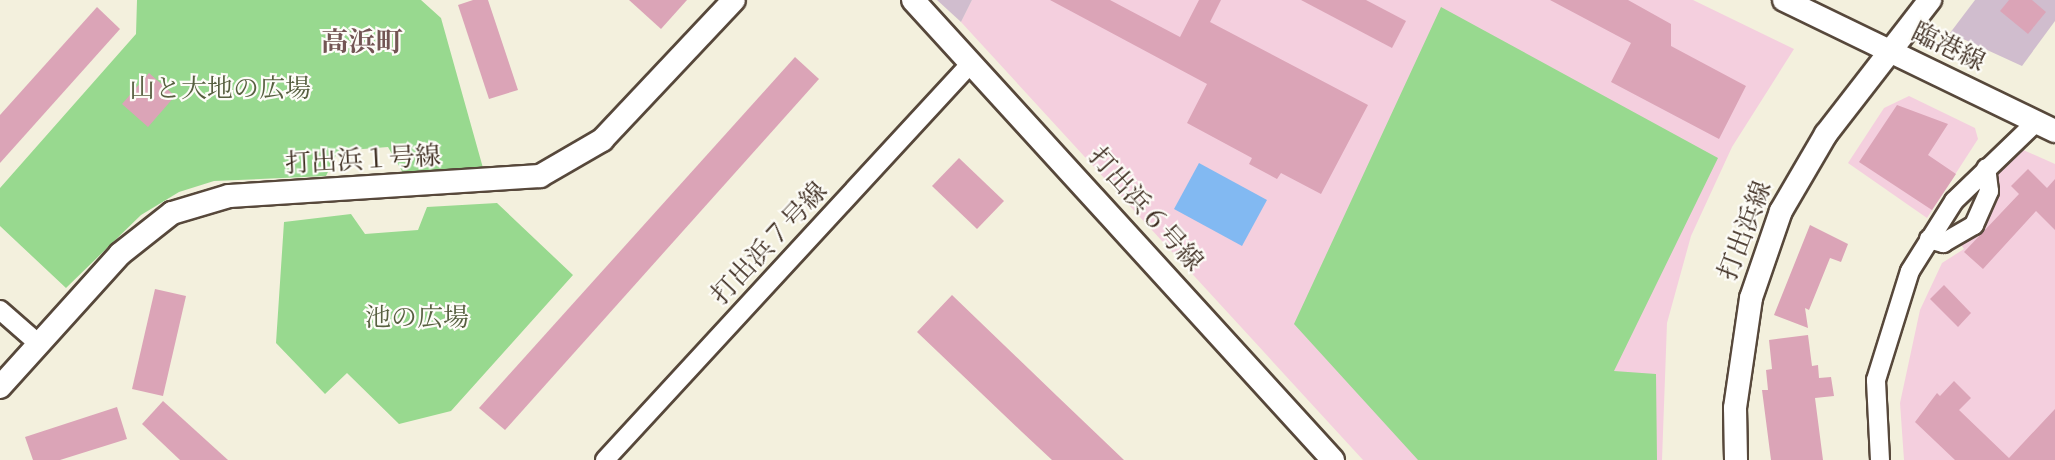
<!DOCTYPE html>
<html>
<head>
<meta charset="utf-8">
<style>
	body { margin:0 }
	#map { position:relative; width:2055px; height:460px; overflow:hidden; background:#f3f0dd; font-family:"IM FELL DW Pica","Noto Serif JP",serif }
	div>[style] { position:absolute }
	.built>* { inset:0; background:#f4cfde }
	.industrial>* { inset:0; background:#d0bdce }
	.green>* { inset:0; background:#98d98f }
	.water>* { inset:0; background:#82b9f2 }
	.building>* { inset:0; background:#dba4b7 }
	.roads { filter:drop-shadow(2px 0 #57483b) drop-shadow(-2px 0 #57483b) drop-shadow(0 2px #57483b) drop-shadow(0 -2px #57483b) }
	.minor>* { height:18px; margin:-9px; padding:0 9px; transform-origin:9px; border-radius:9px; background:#fff }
	.tertiary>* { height:22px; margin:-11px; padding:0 11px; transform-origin:11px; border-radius:11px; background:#fff }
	span { translate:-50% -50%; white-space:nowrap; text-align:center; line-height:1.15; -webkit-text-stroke:4.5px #fdfcf7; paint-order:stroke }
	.street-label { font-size:26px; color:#3b2a1e }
	.park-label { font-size:26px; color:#575f40 }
	.neighbourhood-label { font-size:27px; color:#735554; font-weight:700 }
</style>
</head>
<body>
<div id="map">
	<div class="built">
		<i style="clip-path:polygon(972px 0,1693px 0,1794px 49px,1732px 147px,1691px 236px,1667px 323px,1662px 460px,1363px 460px,961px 22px)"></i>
		<i style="clip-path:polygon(1909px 96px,1975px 128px,1978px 139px,1927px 218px,1848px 163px,1884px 108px)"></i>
		<i style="clip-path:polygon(2021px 149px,2055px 164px,2055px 460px,1904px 460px,1900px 403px,1920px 310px,1942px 263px,1964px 249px,1960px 243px,1992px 210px,1996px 169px)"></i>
	</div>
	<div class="industrial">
		<i style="clip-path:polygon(937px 0,972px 0,961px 22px)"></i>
		<i style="clip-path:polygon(1975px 0,2055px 0,2055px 21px,2022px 66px,1950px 33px)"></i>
	</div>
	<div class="green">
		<i style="clip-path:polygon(137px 0,421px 0,441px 18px,483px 168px,403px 173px,388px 147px,338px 151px,326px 176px,214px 181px,179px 192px,141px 215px,66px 288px,0 226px,0 188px,136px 34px)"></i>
		<i style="clip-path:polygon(1441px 7px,1718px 158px,1614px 371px,1656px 374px,1657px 460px,1418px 460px,1294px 324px)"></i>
		<i style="clip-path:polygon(497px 203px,573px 275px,451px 411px,399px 424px,347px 373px,325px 394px,276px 343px,284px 222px,351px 214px,365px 234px,418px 230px,427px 207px)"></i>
	</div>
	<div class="water">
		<i style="clip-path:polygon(1199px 163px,1267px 200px,1242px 246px,1174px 209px)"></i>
	</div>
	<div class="building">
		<i style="clip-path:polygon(473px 0,488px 0,518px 90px,489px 99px,458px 5px)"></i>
		<i style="clip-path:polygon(629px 0,687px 0,661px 29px)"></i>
		<i style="clip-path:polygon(1050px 0,1110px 0,1180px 37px,1199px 0,1221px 0,1210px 22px,1368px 105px,1321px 194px,1281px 173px,1277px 179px,1249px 164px,1252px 158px,1187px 123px,1207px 84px)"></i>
		<i style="clip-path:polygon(1301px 0,1366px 0,1406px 21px,1392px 48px)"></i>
		<i style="clip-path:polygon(1550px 0,1628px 0,1671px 24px,1671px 46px,1746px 86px,1719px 139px,1611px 82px,1631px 43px)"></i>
		<i style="clip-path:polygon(2009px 0,2032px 0,2046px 12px,2028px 34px,2000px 11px)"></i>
		<i style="clip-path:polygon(97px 7px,120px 29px,0 163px,0 115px)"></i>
		<i style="clip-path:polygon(795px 57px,819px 79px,505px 430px,479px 408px)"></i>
		<i style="clip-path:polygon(149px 73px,175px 96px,148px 127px,122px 104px)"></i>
		<i style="clip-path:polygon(1897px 105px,1948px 124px,1928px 155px,1956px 174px,1932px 210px,1859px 162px)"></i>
		<i style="clip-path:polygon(959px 158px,1004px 201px,977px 229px,932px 186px)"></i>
		<i style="clip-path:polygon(2028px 169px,2047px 188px,2055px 179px,2055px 230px,2036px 211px,1983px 269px,1964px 252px,2019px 194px,2011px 186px)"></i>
		<i style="clip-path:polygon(1810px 225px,1848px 244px,1841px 262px,1830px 258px,1809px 310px,1805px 308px,1808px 328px,1774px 315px)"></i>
		<i style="clip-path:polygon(1944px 285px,1971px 313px,1958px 327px,1930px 299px)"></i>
		<i style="clip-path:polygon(155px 289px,186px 296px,163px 396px,132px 389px)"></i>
		<i style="clip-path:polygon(952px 295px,1057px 396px,1124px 460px,1052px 460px,1022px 432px,917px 332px)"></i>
		<i style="clip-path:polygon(1808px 335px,1812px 366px,1818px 365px,1819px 378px,1831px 377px,1834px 396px,1815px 398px,1823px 460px,1771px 460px,1762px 390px,1768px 390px,1766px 370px,1772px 369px,1769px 340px)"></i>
		<i style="clip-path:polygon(1954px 381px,1971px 398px,1959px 410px,2009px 458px,2055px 409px,2055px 460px,1955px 460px,1915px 422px,1937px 393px,1940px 396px)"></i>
		<i style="clip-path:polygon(163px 401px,228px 460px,180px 460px,142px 424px)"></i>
		<i style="clip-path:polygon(117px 407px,127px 439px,60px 460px,33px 460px,25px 437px)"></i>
	</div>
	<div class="roads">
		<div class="minor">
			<i style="left:1929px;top:239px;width:15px;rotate:16deg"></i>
			<i style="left:1943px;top:243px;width:36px;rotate:-30deg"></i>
			<i style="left:1974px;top:225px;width:37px;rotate:-66deg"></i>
			<i style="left:1989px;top:191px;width:23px;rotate:-97deg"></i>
			<i style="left:0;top:310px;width:52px;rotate:41.1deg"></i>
			<i style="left:605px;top:460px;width:541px;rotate:-47.32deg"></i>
			<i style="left:1880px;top:460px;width:80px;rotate:-92.9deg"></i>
			<i style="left:1876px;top:380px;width:114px;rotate:-72.7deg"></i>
			<i style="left:1910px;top:271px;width:83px;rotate:-57.8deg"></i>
			<i style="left:1954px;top:201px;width:114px;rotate:-43.9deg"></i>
		</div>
		<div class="tertiary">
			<i style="left:913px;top:0;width:623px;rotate:47.6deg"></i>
			<i style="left:1784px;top:0;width:301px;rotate:25.8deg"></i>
			<i style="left:0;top:387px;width:179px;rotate:-47.9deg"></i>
			<i style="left:120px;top:254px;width:66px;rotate:-38.3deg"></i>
			<i style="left:172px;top:213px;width:59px;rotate:-16.6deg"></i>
			<i style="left:229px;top:196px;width:312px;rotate:-3.7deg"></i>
			<i style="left:540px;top:176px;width:72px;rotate:-30.1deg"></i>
			<i style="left:602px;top:140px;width:192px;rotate:-46.7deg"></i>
			<i style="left:1736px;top:460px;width:52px;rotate:-91.1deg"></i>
			<i style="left:1735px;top:408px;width:111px;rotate:-81.7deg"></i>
			<i style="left:1751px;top:298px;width:92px;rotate:-71deg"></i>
			<i style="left:1781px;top:211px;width:89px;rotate:-59.7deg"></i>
			<i style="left:1826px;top:134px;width:170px;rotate:-52.2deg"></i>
		</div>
	</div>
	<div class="street-label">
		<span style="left:1948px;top:48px;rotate:26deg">臨港線</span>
		<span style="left:363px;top:161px;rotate:-3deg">打出浜１号線</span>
		<span style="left:1145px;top:210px;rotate:48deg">打出浜６号線</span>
		<span style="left:1746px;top:231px;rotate:-69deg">打出浜線</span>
		<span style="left:770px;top:244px;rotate:-47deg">打出浜７号線</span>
	</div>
	<div class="park-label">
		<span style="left:220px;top:90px">山と大地の広場</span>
		<span style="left:417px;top:319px">池の広場</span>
	</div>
	<div class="neighbourhood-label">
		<span style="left:362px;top:44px">高浜町</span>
	</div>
</div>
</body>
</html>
